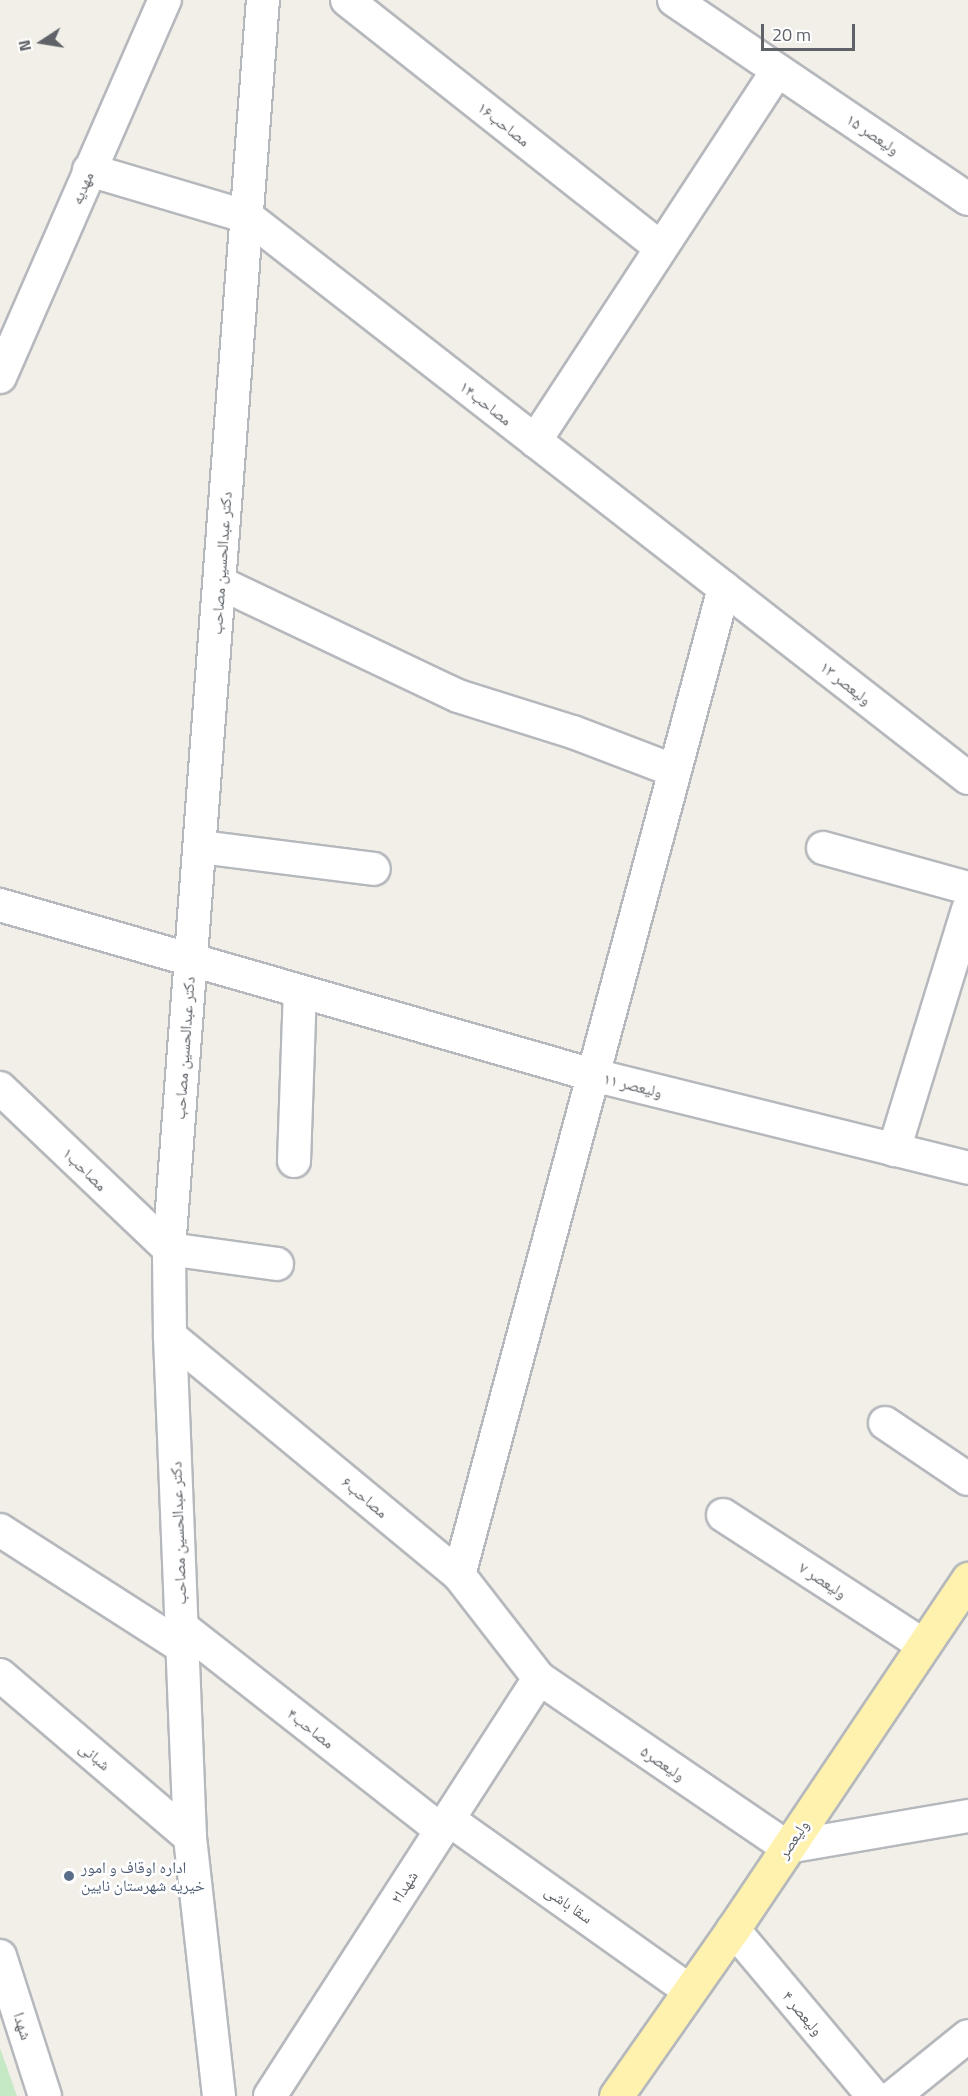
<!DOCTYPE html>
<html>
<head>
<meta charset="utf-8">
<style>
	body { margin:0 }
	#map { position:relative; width:968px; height:2096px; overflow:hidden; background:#f1efe8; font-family:"Titillium Web","Noto Naskh Arabic",sans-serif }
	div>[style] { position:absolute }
	.green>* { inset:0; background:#c5e8c5 }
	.roads { filter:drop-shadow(2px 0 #b5b8bc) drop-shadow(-2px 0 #b5b8bc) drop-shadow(0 2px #b5b8bc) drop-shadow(0 -2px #b5b8bc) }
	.minor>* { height:32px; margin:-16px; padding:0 16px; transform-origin:16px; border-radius:16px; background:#fff }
	.major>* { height:33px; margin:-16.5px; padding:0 16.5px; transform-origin:16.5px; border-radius:16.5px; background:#fff2af }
	.dots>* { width:16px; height:16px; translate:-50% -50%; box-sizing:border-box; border:3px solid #fff; border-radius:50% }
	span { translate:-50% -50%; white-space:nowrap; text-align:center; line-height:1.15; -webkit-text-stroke:5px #fff; paint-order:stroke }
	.street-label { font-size:16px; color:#5f6368 }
	.service-label { font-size:16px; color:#4e5e75 }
	.left { translate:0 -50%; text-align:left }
	.north { position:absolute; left:12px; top:12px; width:60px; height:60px; -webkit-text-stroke:4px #fff; paint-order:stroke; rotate:258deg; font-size:16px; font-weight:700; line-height:24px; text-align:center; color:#5f6368 }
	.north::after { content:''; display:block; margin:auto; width:21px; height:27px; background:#5f6368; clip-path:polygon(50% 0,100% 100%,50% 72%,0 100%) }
	.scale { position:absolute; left:761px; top:24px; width:94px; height:27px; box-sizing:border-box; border:3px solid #5f6368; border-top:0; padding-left:8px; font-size:18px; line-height:21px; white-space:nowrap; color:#5f6368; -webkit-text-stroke:4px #fff; paint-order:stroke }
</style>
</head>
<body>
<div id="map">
	<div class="green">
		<i style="clip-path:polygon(0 2048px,17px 2096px,0 2096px)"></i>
	</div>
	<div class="roads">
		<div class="minor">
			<i style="left:347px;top:0;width:400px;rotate:38.3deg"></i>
			<i style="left:674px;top:0;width:355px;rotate:34.1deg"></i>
			<i style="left:89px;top:170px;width:166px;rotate:16.5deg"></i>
			<i style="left:248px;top:217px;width:913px;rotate:37.92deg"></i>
			<i style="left:0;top:377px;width:412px;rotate:-66.4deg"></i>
			<i style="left:535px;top:441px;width:443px;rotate:-56.8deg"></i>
			<i style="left:220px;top:583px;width:263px;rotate:25.4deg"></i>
			<i style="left:458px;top:696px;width:121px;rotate:17.4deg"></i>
			<i style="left:573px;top:732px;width:109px;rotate:20.9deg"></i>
			<i style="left:200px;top:847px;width:175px;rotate:7.2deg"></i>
			<i style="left:823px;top:848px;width:150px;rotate:15.4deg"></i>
			<i style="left:0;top:905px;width:617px;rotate:16deg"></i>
			<i style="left:593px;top:1075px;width:386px;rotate:13.9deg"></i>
			<i style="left:0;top:1088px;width:233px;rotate:43.6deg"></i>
			<i style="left:169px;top:1249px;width:109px;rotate:7.9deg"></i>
			<i style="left:894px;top:1150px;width:251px;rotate:-72.9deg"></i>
			<i style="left:294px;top:1161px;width:169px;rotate:-88deg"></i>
			<i style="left:170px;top:1336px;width:375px;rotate:39.6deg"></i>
			<i style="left:459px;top:1575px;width:130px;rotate:52.2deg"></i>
			<i style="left:539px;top:1678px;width:300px;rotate:34.3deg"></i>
			<i style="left:787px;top:1847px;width:184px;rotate:-9.7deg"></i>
			<i style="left:885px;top:1423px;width:100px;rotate:34deg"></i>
			<i style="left:723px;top:1515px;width:239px;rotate:33deg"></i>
			<i style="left:0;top:1530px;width:216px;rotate:32.7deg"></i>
			<i style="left:459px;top:1575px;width:1022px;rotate:-74.97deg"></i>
			<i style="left:182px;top:1627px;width:329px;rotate:38.1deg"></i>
			<i style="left:0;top:1675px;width:250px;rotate:40.5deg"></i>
			<i style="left:448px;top:1819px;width:296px;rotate:35.4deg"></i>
			<i style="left:733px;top:1929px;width:218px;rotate:50deg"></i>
			<i style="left:0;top:1956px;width:147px;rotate:72.2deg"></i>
			<i style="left:219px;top:2096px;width:261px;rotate:-96.4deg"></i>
			<i style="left:190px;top:1837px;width:501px;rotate:-92.29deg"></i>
			<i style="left:170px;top:1336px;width:87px;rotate:-90.7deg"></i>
			<i style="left:169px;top:1249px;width:1253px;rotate:-85.7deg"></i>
			<i style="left:270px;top:2096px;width:497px;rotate:-57.2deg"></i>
			<i style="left:894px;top:2096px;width:95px;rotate:-39deg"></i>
		</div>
		<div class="major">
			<i style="left:616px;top:2096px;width:204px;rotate:-55deg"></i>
			<i style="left:733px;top:1929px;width:422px;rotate:-56.1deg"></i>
		</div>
	</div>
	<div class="dots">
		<i style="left:69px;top:1876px;background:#5c6f8a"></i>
	</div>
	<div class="street-label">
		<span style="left:504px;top:124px;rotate:38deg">مصاحب۱۶</span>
		<span style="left:873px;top:134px;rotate:34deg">ولیعصر ۱۵</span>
		<span style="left:82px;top:188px;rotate:-67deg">مهدیه</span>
		<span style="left:486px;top:403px;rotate:38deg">مصاحب۱۴</span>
		<span style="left:221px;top:563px;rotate:-86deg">دکتر عبدالحسین مصاحب</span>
		<span style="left:846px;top:683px;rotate:38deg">ولیعصر ۱۳</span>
		<span style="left:184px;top:1048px;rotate:-86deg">دکتر عبدالحسین مصاحب</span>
		<span style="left:633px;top:1085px;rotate:14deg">ولیعصر ۱۱</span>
		<span style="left:85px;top:1169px;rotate:44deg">مصاحب۱</span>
		<span style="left:365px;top:1497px;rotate:40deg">مصاحب۶</span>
		<span style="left:178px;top:1533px;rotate:-92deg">دکتر عبدالحسین مصاحب</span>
		<span style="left:823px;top:1580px;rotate:33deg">ولیعصر ۷</span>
		<span style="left:311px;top:1728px;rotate:38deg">مصاحب۴</span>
		<span style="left:95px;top:1756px;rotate:40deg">شبانی</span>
		<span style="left:663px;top:1763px;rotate:34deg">ولیعصر۵</span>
		<span style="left:793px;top:1839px;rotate:-56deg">ولیعصر</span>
		<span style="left:404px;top:1887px;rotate:-57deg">شهدا۲</span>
		<span style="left:569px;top:1904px;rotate:35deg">سقا باشی</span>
		<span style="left:803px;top:2013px;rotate:50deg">ولیعصر ۴</span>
		<span style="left:23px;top:2026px;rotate:72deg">شهدا</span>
	</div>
	<div class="service-label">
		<span class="left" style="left:81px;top:1876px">اداره اوقاف و امور<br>خیریه شهرستان نایین</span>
	</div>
	<div class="north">N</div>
	<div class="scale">20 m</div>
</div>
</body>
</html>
